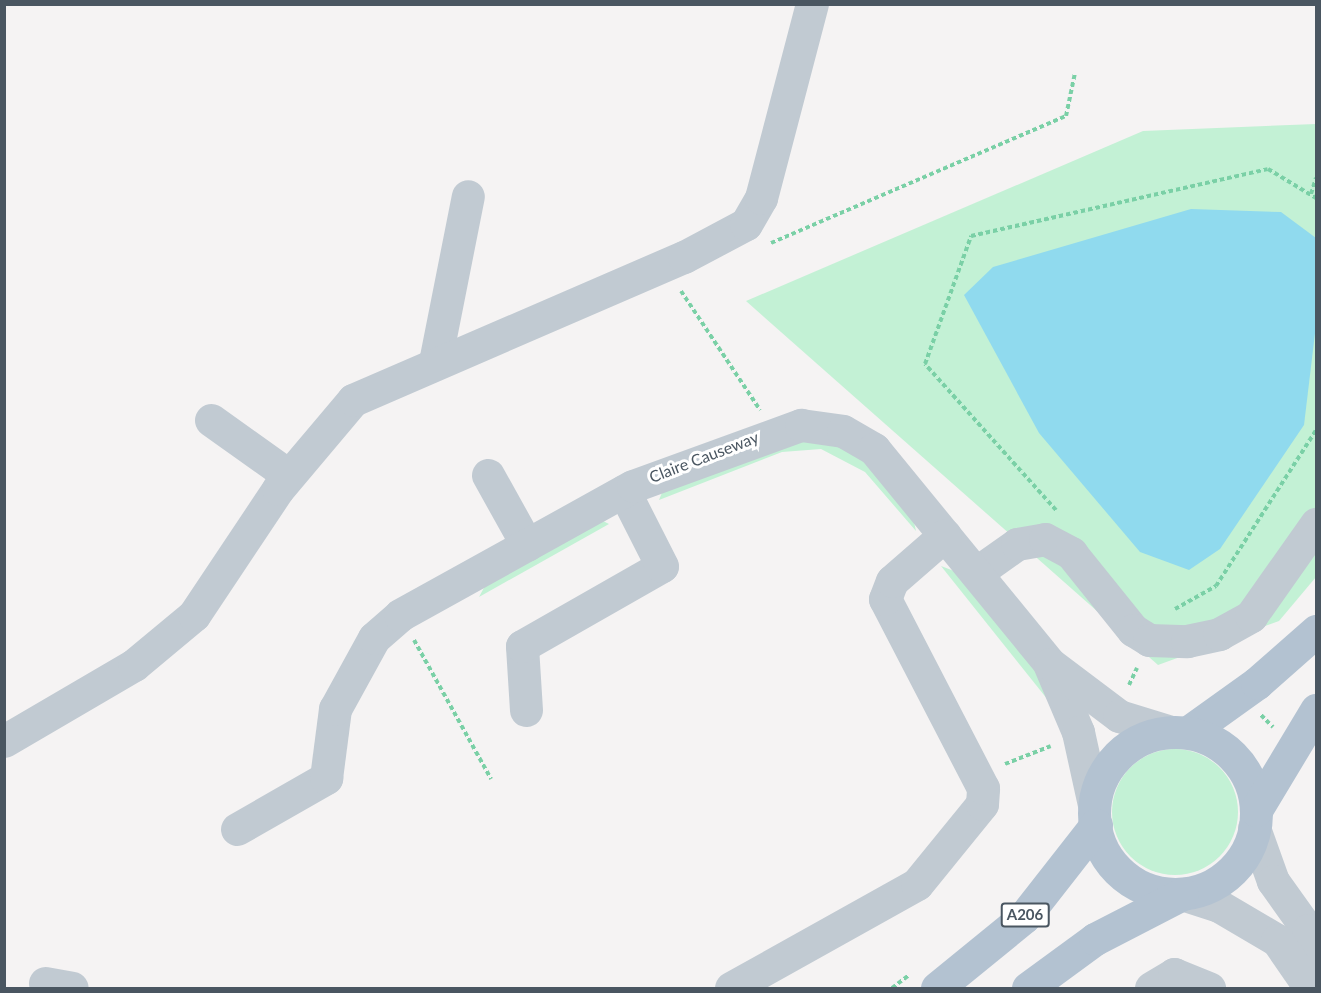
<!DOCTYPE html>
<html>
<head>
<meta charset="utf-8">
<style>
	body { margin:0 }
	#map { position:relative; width:1321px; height:993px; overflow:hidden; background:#f5f3f3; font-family:Lato,sans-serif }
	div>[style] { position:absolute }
	.green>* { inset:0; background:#c3f1d5 }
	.round { border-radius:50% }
	.water>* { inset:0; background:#90daee }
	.path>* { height:4px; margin-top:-2px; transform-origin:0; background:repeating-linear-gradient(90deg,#7ad0a6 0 4.5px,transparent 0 7.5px) }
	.minor>* { height:33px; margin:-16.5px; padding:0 16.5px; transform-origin:16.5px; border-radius:16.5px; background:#c1cad2 }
	.major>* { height:33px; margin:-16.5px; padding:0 16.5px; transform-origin:16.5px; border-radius:16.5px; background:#b3c2d1 }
	.major>.ring { margin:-16.5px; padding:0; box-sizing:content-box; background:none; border:33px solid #b3c2d1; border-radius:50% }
	span { translate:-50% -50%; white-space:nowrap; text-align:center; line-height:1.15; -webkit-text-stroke:6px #fff; paint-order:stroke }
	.shield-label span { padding:2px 4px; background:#fff; border:2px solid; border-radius:4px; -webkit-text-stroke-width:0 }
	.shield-label { font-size:15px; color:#4a5661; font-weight:700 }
	.street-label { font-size:16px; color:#4a5661 }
	.frame { position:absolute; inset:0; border:6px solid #4a5661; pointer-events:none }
</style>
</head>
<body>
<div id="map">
	<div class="green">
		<i style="clip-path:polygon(1316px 124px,1316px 577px,1279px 621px,1158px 665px,746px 301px,1143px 131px)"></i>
		<i style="clip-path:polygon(799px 440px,838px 446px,861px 458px,914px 522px,916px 531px,865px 472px,821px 449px,782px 452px,659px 500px,663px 490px)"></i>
		<i style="clip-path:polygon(603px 521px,609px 524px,479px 597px,486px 584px)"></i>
		<i style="clip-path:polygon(941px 566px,954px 571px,1038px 674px,1048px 700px)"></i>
		<i class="round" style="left:1112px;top:749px;width:126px;height:126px"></i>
	</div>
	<div class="water">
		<i style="clip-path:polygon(1191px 209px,1281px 212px,1316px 238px,1316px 325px,1304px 425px,1220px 549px,1189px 570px,1140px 552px,1039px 433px,964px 295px,993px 267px)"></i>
	</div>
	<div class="path">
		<i style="left:1311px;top:194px;width:17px;rotate:-73deg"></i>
		<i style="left:771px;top:243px;width:321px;rotate:-23.3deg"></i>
		<i style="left:1066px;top:116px;width:44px;rotate:-78.2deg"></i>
		<i style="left:681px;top:291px;width:143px;rotate:56.4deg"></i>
		<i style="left:1056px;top:510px;width:196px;rotate:-131.9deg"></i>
		<i style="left:925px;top:364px;width:136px;rotate:-70.2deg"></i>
		<i style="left:971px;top:236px;width:304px;rotate:-12.7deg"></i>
		<i style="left:1268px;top:169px;width:56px;rotate:31.1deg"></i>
		<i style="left:1175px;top:609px;width:47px;rotate:-29.3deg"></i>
		<i style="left:1216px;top:586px;width:185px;rotate:-57.3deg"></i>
		<i style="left:414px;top:640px;width:159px;rotate:61deg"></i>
		<i style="left:1129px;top:685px;width:19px;rotate:-65deg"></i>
		<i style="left:1261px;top:715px;width:17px;rotate:45deg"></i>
		<i style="left:1005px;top:764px;width:49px;rotate:-21.4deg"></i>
		<i style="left:892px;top:988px;width:20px;rotate:-37deg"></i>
	</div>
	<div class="minor">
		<i style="left:435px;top:362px;width:169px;rotate:-78.8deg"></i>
		<i style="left:211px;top:420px;width:95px;rotate:35.5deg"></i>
		<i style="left:488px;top:475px;width:80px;rotate:60.9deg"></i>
		<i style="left:976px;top:573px;width:50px;rotate:-35.3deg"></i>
		<i style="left:1017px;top:544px;width:28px;rotate:-10deg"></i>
		<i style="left:1045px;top:539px;width:30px;rotate:28deg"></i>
		<i style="left:1071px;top:553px;width:99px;rotate:51.2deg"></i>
		<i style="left:1133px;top:630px;width:19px;rotate:32deg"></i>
		<i style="left:1149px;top:640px;width:38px;rotate:2deg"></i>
		<i style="left:1187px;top:641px;width:33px;rotate:-12deg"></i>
		<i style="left:1219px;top:634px;width:37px;rotate:-29deg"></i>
		<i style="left:1251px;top:616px;width:113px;rotate:-54.8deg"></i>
		<i style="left:1050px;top:666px;width:72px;rotate:67deg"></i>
		<i style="left:1078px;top:732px;width:75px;rotate:77.6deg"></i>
		<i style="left:526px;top:710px;width:64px;rotate:-93.6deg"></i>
		<i style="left:522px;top:646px;width:161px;rotate:-29.7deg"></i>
		<i style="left:662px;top:566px;width:84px;rotate:-116.9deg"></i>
		<i style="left:4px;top:741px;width:151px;rotate:-30.3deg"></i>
		<i style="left:134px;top:665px;width:78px;rotate:-39.8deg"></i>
		<i style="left:194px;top:615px;width:151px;rotate:-56.3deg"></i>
		<i style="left:278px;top:489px;width:116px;rotate:-49.9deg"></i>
		<i style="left:353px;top:400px;width:361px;rotate:-23.4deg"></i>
		<i style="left:684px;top:257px;width:70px;rotate:-28deg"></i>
		<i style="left:746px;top:224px;width:30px;rotate:-60deg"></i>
		<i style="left:761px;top:198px;width:201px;rotate:-75.3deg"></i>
		<i style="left:1254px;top:828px;width:56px;rotate:70.3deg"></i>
		<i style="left:1273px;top:881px;width:60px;rotate:54.5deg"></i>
		<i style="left:1308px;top:930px;width:35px;rotate:77deg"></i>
		<i style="left:1316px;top:964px;width:26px;rotate:111deg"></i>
		<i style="left:237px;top:829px;width:103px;rotate:-29.8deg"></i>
		<i style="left:326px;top:778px;width:70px;rotate:-82.6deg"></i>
		<i style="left:335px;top:709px;width:81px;rotate:-61.2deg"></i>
		<i style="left:374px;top:638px;width:35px;rotate:-41deg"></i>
		<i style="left:400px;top:615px;width:266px;rotate:-29deg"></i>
		<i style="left:633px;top:486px;width:179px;rotate:-20deg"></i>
		<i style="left:801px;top:425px;width:42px;rotate:8.1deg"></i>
		<i style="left:843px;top:431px;width:36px;rotate:30deg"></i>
		<i style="left:874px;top:449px;width:278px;rotate:50.7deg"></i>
		<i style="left:1050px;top:664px;width:86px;rotate:37deg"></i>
		<i style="left:1119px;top:716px;width:51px;rotate:17deg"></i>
		<i style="left:1182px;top:894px;width:39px;rotate:18deg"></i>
		<i style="left:1219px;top:906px;width:67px;rotate:30.4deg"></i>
		<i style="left:1277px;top:940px;width:55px;rotate:55.4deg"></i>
		<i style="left:45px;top:983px;width:27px;rotate:10deg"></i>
		<i style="left:731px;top:988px;width:213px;rotate:-29.2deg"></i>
		<i style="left:917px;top:884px;width:103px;rotate:-50.9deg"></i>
		<i style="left:982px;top:804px;width:16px;rotate:-86deg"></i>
		<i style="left:983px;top:788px;width:213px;rotate:-117.4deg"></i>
		<i style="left:885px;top:599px;width:19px;rotate:-69deg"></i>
		<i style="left:892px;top:581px;width:70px;rotate:-41deg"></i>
		<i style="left:1151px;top:988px;width:27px;rotate:-31deg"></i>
		<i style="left:1174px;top:974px;width:38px;rotate:22deg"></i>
	</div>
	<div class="major">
		<i style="left:1190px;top:731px;width:82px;rotate:-35.6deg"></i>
		<i style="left:1257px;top:683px;width:79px;rotate:-41.4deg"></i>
		<i class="ring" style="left:1094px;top:732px;width:129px;height:129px"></i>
		<i style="left:1256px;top:810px;width:117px;rotate:-59deg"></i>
		<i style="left:937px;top:988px;width:112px;rotate:-39.2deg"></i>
		<i style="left:1024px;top:917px;width:117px;rotate:-52deg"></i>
		<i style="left:1028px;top:988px;width:83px;rotate:-36.2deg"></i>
		<i style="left:1095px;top:939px;width:98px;rotate:-27.3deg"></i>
	</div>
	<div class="shield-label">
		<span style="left:1025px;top:915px">A206</span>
	</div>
	<div class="street-label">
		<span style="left:704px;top:457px;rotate:-21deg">Claire Causeway</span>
	</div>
	<div class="frame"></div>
</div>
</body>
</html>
